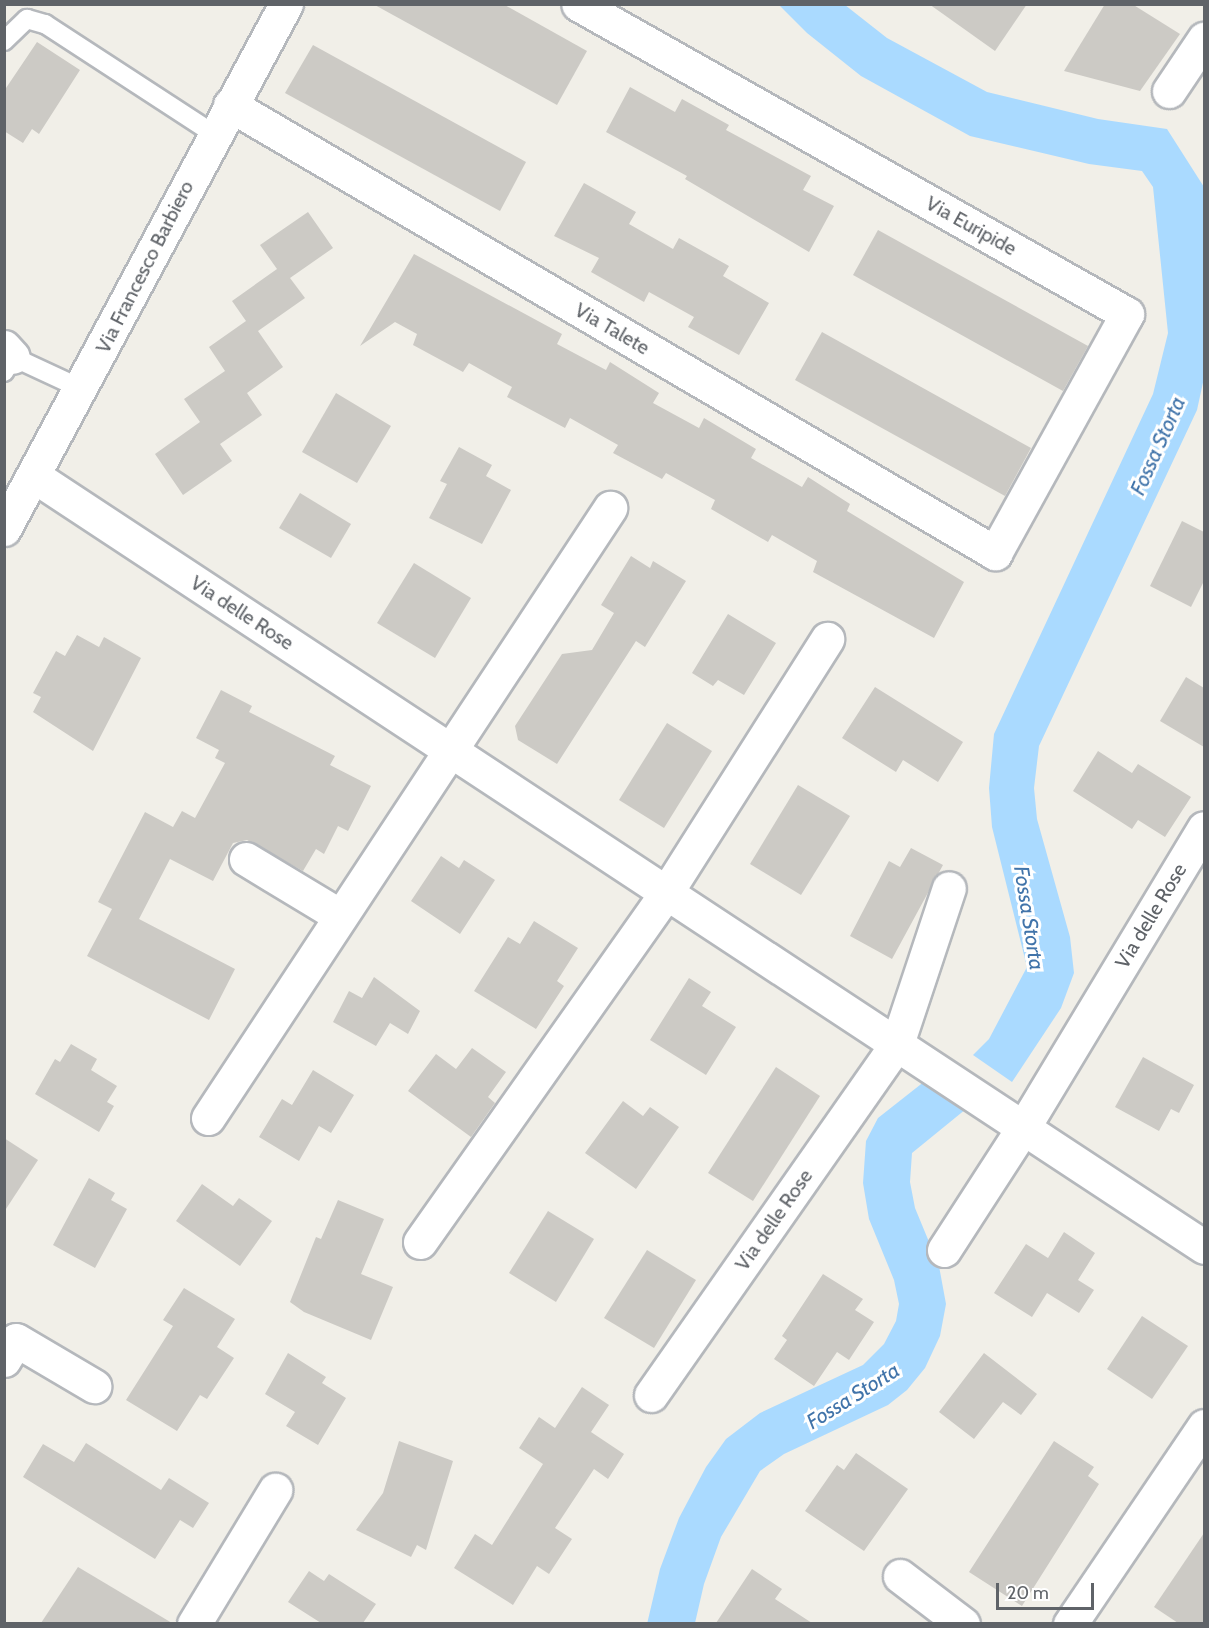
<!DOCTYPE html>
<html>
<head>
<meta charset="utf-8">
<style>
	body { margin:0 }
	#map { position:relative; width:1209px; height:1628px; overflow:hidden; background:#f1efe8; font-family:Cabin,sans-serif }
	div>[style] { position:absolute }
	.water>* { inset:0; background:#aadaff }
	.building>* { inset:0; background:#cccac5 }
	.roads { filter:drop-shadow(2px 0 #b5b8bc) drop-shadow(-2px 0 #b5b8bc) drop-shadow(0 2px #b5b8bc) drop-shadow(0 -2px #b5b8bc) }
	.service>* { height:18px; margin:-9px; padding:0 9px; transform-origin:9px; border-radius:9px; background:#fff }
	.minor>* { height:33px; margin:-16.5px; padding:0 16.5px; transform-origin:16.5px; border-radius:16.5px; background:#fff }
	.tertiary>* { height:33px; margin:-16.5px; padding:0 16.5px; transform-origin:16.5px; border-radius:16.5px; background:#fff }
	span { translate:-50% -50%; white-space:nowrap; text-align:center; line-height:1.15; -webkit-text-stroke:6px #fff; paint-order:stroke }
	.street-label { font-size:20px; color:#5f6368 }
	.water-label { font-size:21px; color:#4174aa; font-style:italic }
	.frame { position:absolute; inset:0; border:6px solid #5f6368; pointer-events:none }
	.scale { position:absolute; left:996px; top:1583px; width:98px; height:27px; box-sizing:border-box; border:3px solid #5f6368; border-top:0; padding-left:8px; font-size:18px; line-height:21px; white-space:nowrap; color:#5f6368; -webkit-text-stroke:4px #fff; paint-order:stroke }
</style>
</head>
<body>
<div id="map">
	<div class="water">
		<i style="clip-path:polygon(779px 5px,845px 5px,887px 38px,987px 92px,1098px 119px,1167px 129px,1204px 187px,1204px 378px,1197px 410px,1039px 746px,1034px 788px,1037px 819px,1070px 937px,1074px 973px,1061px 1008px,1012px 1082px,973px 1055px,989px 1039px,1027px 967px,992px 827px,989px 788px,994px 734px,1153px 394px,1168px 333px,1153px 187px,1142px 171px,1089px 164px,970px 136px,861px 76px,807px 33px)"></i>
		<i style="clip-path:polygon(925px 1081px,966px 1109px,912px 1153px,910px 1182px,915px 1208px,939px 1266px,946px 1304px,940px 1336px,925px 1368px,907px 1390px,888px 1405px,784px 1454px,760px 1471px,721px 1537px,704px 1584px,695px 1623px,647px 1624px,660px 1569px,679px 1518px,706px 1467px,726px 1439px,760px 1413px,863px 1365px,884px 1344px,896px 1321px,899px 1304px,894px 1280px,869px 1219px,863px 1183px,866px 1141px,878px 1118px)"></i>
	</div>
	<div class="building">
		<i style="clip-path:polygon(373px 4px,503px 4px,587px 51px,557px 105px)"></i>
		<i style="clip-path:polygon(929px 4px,1027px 4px,995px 51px)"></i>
		<i style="clip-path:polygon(1105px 4px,1132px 4px,1180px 34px,1140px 91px,1064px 71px)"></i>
		<i style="clip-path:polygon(37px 42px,80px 70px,39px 134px,32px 129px,23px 143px,4px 131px,4px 91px)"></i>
		<i style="clip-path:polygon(313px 45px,526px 162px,500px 211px,285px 93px)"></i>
		<i style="clip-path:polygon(630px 87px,675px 112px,682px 99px,729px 125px,726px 130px,811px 176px,803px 190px,834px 206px,809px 252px,685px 179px,687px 176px,606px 132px)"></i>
		<i style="clip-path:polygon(584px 183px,636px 212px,629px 224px,673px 249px,679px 238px,729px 266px,723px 276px,769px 303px,739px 355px,688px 327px,694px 317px,649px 292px,644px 302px,591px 272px,599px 258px,554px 236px)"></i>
		<i style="clip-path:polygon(308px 212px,333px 248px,290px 278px,305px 298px,258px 331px,283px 367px,247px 393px,262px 415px,220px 444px,232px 461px,183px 495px,155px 454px,200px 422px,184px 399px,225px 371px,209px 347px,246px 321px,232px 301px,277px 269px,260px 245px)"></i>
		<i style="clip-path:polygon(878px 230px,1088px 346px,1063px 391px,853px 275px)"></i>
		<i style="clip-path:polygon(414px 254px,562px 334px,557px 344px,606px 370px,610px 362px,659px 393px,653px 403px,699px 428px,704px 418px,756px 449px,751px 458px,802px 487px,808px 477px,850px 504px,847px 511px,964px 582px,934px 638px,813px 572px,817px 561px,772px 535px,768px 542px,711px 509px,715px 500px,666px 473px,662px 479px,613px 453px,618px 445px,570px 418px,565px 428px,507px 397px,512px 387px,469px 363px,463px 372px,413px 345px,417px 334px,395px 322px,360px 346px)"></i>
		<i style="clip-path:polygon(822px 332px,1031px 448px,1005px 496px,795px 380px)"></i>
		<i style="clip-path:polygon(336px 393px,391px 426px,357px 483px,302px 452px)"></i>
		<i style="clip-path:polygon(459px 447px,492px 465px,486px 476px,511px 490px,482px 544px,429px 518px,447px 484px,440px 481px)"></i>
		<i style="clip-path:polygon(300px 493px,351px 524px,331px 558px,279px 528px)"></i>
		<i style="clip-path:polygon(1182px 521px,1204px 532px,1204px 581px,1191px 607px,1150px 586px)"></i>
		<i style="clip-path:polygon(631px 556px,650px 568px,653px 561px,686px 581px,645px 647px,636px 641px,557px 764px,518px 740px,515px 726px,562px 654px,592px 650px,614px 613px,601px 605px)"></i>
		<i style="clip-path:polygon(414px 563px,471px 598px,435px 658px,377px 623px)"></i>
		<i style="clip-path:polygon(728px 614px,776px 643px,744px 695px,718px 680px,713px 686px,692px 673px)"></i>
		<i style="clip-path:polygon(77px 635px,99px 647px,104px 637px,141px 658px,93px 751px,33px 712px,41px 697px,33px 693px,56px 651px,65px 656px)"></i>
		<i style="clip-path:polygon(1186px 677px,1204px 688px,1204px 747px,1160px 721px)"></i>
		<i style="clip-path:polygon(875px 687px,963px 742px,938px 782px,903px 760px,896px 772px,842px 738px)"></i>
		<i style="clip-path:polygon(221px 690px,252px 706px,249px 712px,335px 756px,330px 765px,371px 786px,348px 831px,338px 826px,324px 854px,316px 849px,303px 871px,247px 840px,233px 843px,213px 881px,170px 859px,139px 919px,235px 969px,209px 1020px,87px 956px,112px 909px,98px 902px,145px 812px,173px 827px,182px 811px,195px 818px,225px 763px,215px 758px,219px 750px,196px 738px)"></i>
		<i style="clip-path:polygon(667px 723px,712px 751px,664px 828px,619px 800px)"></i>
		<i style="clip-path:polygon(1098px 751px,1132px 773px,1138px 764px,1191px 797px,1165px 837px,1138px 820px,1132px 829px,1073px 791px)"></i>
		<i style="clip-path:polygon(798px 785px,850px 816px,801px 895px,750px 864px)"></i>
		<i style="clip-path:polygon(911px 848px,943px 865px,892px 959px,850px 936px,889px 861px,900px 867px)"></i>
		<i style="clip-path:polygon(441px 856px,459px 868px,464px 860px,495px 880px,460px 934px,411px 901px)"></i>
		<i style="clip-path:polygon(534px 921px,578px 948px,557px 981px,564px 986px,536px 1029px,474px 991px,508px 937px,520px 944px)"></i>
		<i style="clip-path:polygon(374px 977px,420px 1011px,408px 1034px,390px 1023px,376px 1046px,333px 1022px,349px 991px,362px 998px)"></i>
		<i style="clip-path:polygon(689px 978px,711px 992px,702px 1006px,736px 1027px,706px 1075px,650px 1040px)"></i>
		<i style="clip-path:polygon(71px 1044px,97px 1059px,91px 1070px,117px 1086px,107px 1102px,114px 1106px,99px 1132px,35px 1094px,55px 1059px,60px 1062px)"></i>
		<i style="clip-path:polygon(472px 1048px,506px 1072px,488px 1097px,495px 1103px,471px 1137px,408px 1091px,436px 1054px,456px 1069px)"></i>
		<i style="clip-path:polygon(1143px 1057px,1194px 1085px,1179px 1113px,1171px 1109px,1159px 1131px,1115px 1107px)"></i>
		<i style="clip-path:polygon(776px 1067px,820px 1096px,753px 1201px,708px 1173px)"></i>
		<i style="clip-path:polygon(313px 1070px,354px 1095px,331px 1133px,319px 1126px,299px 1161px,259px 1137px,282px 1099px,292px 1105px)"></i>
		<i style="clip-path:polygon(623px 1101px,643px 1116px,650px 1107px,679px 1127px,636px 1189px,585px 1153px)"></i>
		<i style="clip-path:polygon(4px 1138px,38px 1160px,4px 1212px)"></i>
		<i style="clip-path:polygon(89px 1178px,115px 1193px,111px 1200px,127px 1209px,95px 1268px,53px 1245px)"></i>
		<i style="clip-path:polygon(202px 1184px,233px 1206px,239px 1198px,272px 1221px,240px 1266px,176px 1221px)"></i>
		<i style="clip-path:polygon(338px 1200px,384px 1219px,361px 1274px,393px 1287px,371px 1340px,304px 1312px,290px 1302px,316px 1237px,321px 1239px)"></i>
		<i style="clip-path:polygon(548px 1211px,594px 1239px,556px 1302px,509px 1273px)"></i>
		<i style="clip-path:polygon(1064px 1232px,1095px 1253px,1078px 1280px,1094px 1290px,1079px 1313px,1047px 1293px,1032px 1317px,994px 1293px,1026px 1244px,1048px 1258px)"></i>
		<i style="clip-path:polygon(647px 1250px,696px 1280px,654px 1348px,604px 1318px)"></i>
		<i style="clip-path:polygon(823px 1274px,863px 1299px,855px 1310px,874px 1322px,849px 1360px,837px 1352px,814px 1386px,774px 1359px,787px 1340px,782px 1336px)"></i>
		<i style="clip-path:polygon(184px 1288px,235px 1319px,217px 1347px,234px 1358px,207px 1399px,200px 1395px,177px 1431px,126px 1400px,173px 1326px,163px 1320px)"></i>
		<i style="clip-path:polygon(1142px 1316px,1188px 1346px,1152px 1399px,1107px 1369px)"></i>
		<i style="clip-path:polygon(288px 1353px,326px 1377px,322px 1383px,346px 1398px,318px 1445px,286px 1426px,295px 1412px,265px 1394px)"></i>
		<i style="clip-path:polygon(984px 1353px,1037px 1394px,1021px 1415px,1003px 1402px,974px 1439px,939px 1412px)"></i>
		<i style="clip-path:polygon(582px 1387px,609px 1405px,591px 1432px,624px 1454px,608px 1479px,594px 1469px,555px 1528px,572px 1539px,549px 1574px,537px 1566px,513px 1605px,454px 1568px,475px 1534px,492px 1545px,543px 1464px,519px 1448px,539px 1417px,555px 1428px)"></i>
		<i style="clip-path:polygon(399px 1441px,453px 1461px,426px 1550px,417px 1545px,411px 1557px,356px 1530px,383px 1493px)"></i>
		<i style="clip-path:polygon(1054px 1441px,1094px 1467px,1088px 1476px,1099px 1484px,1022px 1606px,969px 1572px)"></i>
		<i style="clip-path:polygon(86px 1443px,161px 1490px,169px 1478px,209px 1503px,193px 1528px,180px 1520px,155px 1559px,23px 1477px,43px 1444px,74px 1462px)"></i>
		<i style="clip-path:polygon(856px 1453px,908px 1489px,864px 1551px,805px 1511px,837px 1465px,844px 1470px)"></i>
		<i style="clip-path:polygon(1204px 1533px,1204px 1623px,1178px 1623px,1154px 1607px)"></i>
		<i style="clip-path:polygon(78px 1567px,172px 1623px,41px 1623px)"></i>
		<i style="clip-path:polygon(752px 1569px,782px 1589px,775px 1599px,812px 1623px,716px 1623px)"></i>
		<i style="clip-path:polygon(309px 1571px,324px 1581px,329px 1574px,376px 1604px,363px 1623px,321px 1623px,288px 1602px)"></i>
	</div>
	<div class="roads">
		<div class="service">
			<i style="left:4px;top:41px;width:32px;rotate:-44deg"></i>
			<i style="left:27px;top:19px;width:19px;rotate:16deg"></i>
			<i style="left:45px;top:24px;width:202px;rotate:33.1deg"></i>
			<i style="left:4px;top:372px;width:17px;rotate:-59deg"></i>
			<i style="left:13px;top:357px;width:76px;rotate:24.9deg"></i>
		</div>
		<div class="minor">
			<i style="left:1169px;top:91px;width:63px;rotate:-56.1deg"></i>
			<i style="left:230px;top:105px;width:887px;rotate:30.35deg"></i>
			<i style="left:995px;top:553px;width:273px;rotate:-61.1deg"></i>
			<i style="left:1127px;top:314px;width:630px;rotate:-150.55deg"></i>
			<i style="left:4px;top:347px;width:13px;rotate:48deg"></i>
			<i style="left:34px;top:476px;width:1401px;rotate:33.38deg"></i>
			<i style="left:246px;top:859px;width:110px;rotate:31.2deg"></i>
			<i style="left:208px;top:1118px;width:731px;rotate:-56.61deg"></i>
			<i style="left:420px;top:1242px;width:427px;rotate:-54.8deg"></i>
			<i style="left:666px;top:893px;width:301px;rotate:-57.6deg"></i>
			<i style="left:944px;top:1250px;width:145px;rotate:-57.1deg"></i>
			<i style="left:1023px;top:1128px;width:350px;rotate:-58.9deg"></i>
			<i style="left:4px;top:1360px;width:23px;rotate:-59deg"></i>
			<i style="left:16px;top:1340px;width:91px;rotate:30.5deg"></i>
			<i style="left:651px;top:1395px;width:429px;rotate:-55deg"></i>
			<i style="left:897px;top:1044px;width:164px;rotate:-71.6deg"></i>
			<i style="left:900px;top:1576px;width:79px;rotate:37.3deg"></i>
			<i style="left:194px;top:1624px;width:157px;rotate:-58.8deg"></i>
			<i style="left:1070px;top:1624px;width:239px;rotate:-55.9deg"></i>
		</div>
		<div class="tertiary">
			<i style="left:4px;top:529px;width:596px;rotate:-61.76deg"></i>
		</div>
	</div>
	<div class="street-label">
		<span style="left:971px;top:226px;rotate:29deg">Via Euripide</span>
		<span style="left:145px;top:267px;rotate:-63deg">Via Francesco Barbiero</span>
		<span style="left:612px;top:329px;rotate:30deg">Via Talete</span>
		<span style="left:242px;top:613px;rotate:33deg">Via delle Rose</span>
		<span style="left:1151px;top:916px;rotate:-59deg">Via delle Rose</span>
		<span style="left:774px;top:1220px;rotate:-55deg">Via delle Rose</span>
	</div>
	<div class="water-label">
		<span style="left:1158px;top:446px;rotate:-66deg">Fossa Storta</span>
		<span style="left:1029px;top:918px;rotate:81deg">Fossa Storta</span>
		<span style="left:853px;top:1396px;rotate:-32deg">Fossa Storta</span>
	</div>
	<div class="frame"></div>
	<div class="scale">20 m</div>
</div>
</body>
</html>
